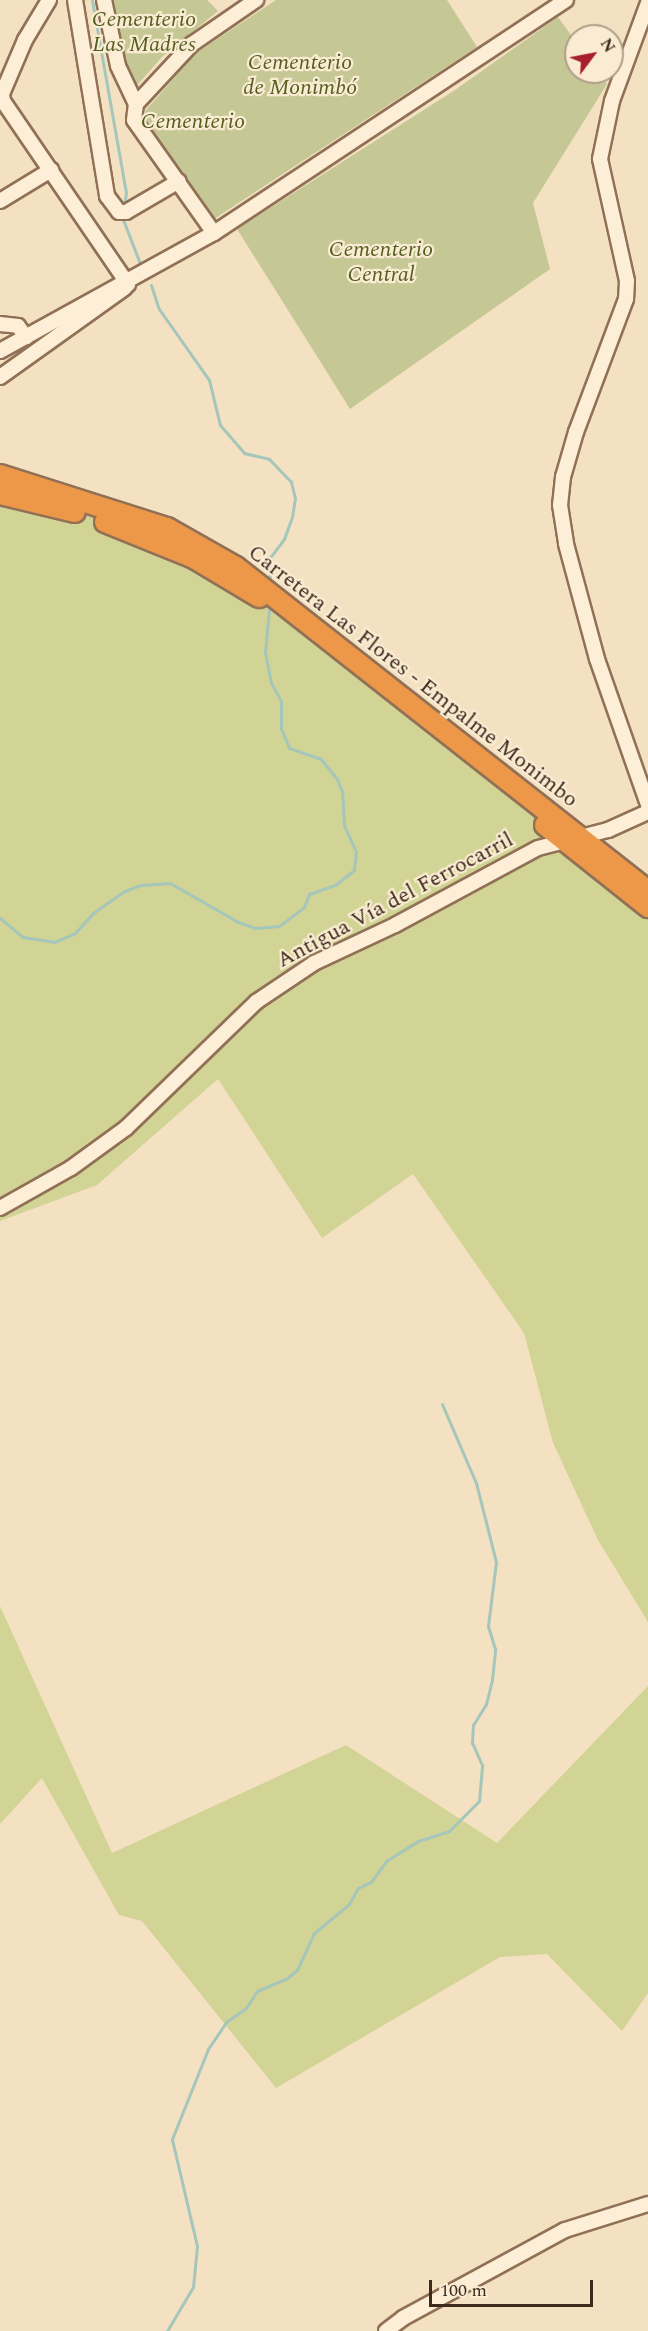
<!DOCTYPE html>
<html>
<head>
<meta charset="utf-8">
<style>
	body { margin:0 }
	#map { position:relative; width:648px; height:2331px; overflow:hidden; background:#f4e1c2; font-family:Spectral,serif }
	div>[style] { position:absolute }
	.green>* { inset:0; background:#d1d494 }
	.cemetery>* { inset:0; background:#c5c795 }
	.stream>* { height:3px; margin:-1.5px; padding:0 1.5px; transform-origin:1.5px; border-radius:1.5px; background:#a5c6ba }
	.roads { filter:drop-shadow(2px 0 #917156) drop-shadow(-2px 0 #917156) drop-shadow(0 2px #917156) drop-shadow(0 -2px #917156) }
	.minor>* { height:14px; margin:-7px; padding:0 7px; transform-origin:7px; border-radius:7px; background:#fdefd7 }
	.highway>* { height:20px; margin:-10px; padding:0 10px; transform-origin:10px; border-radius:10px; background:#ed9849 }
	span { translate:-50% -50%; white-space:nowrap; text-align:center; line-height:1.15; -webkit-text-stroke:4.5px #faecd3; paint-order:stroke }
	.park-label { font-size:22px; color:#535e20; font-style:italic }
	.street-label { font-size:22px; color:#3e2a1d }
	.north { position:absolute; left:564px; top:24px; width:60px; height:60px; box-sizing:border-box; background:#faecd3; border:2px solid #af9e8a; border-radius:50%; rotate:58deg; font-size:16px; font-weight:700; line-height:24px; text-align:center; color:#3e2a1d }
	.north::after { content:''; display:block; margin:auto; width:21px; height:27px; background:#a81e2a; clip-path:polygon(50% 0,100% 100%,50% 72%,0 100%) }
	.scale { position:absolute; left:429px; top:2280px; width:164px; height:27px; box-sizing:border-box; border:3px solid #3e2a1d; border-top:0; padding-left:8px; font-size:18px; line-height:21px; white-space:nowrap; color:#3e2a1d; -webkit-text-stroke:4px #faecd3; paint-order:stroke }
</style>
</head>
<body>
<div id="map">
	<div class="green">
		<i style="clip-path:polygon(0 494px,95px 518px,151px 539px,269px 602px,648px 907px,648px 1622px,598px 1540px,553px 1443px,524px 1333px,413px 1174px,322px 1238px,218px 1079px,97px 1185px,0 1221px)"></i>
		<i style="clip-path:polygon(0 1606px,112px 1853px,346px 1745px,497px 1843px,648px 1686px,648px 1993px,622px 2031px,547px 1954px,500px 1957px,276px 2088px,142px 1921px,119px 1915px,42px 1778px,0 1824px)"></i>
	</div>
	<div class="cemetery">
		<i style="clip-path:polygon(103px 0,207px 0,218px 11px,163px 56px,132px 91px)"></i>
		<i style="clip-path:polygon(276px 0,447px 0,477px 47px,211px 221px,144px 122px,145px 111px,196px 53px)"></i>
		<i style="clip-path:polygon(558px 17px,576px 42px,576px 72px,598px 72px,607px 84px,533px 203px,550px 269px,350px 409px,237px 229px,455px 90px)"></i>
	</div>
	<div class="stream">
		<i style="left:92px;top:0;width:195px;rotate:80deg"></i>
		<i style="left:126px;top:192px;width:16px;rotate:97deg"></i>
		<i style="left:122px;top:217px;width:53px;rotate:68.8deg"></i>
		<i style="left:151px;top:285px;width:25px;rotate:72deg"></i>
		<i style="left:159px;top:309px;width:87px;rotate:54.8deg"></i>
		<i style="left:209px;top:380px;width:46px;rotate:76.3deg"></i>
		<i style="left:220px;top:425px;width:37px;rotate:49deg"></i>
		<i style="left:244px;top:453px;width:26px;rotate:13deg"></i>
		<i style="left:269px;top:459px;width:32px;rotate:46deg"></i>
		<i style="left:291px;top:482px;width:16px;rotate:76deg"></i>
		<i style="left:295px;top:498px;width:19px;rotate:99deg"></i>
		<i style="left:292px;top:517px;width:23px;rotate:110deg"></i>
		<i style="left:284px;top:539px;width:25px;rotate:127deg"></i>
		<i style="left:269px;top:559px;width:18px;rotate:87deg"></i>
		<i style="left:0;top:918px;width:30px;rotate:40deg"></i>
		<i style="left:23px;top:937px;width:31px;rotate:9deg"></i>
		<i style="left:54px;top:942px;width:23px;rotate:-23deg"></i>
		<i style="left:75px;top:933px;width:27px;rotate:-48deg"></i>
		<i style="left:93px;top:913px;width:39px;rotate:-35deg"></i>
		<i style="left:125px;top:891px;width:17px;rotate:-21deg"></i>
		<i style="left:141px;top:885px;width:29px;rotate:-4deg"></i>
		<i style="left:170px;top:883px;width:78px;rotate:29.8deg"></i>
		<i style="left:238px;top:922px;width:18px;rotate:19deg"></i>
		<i style="left:255px;top:928px;width:24px;rotate:-5deg"></i>
		<i style="left:279px;top:926px;width:31px;rotate:-37deg"></i>
		<i style="left:304px;top:907px;width:14px;rotate:-69deg"></i>
		<i style="left:309px;top:894px;width:28px;rotate:-19deg"></i>
		<i style="left:335px;top:885px;width:24px;rotate:-38deg"></i>
		<i style="left:354px;top:870px;width:18px;rotate:-84deg"></i>
		<i style="left:356px;top:852px;width:30px;rotate:-114deg"></i>
		<i style="left:344px;top:825px;width:33px;rotate:-93deg"></i>
		<i style="left:342px;top:792px;width:14px;rotate:-111deg"></i>
		<i style="left:337px;top:779px;width:26px;rotate:-129deg"></i>
		<i style="left:321px;top:759px;width:34px;rotate:-161deg"></i>
		<i style="left:289px;top:748px;width:22px;rotate:-112deg"></i>
		<i style="left:281px;top:728px;width:27px;rotate:-90deg"></i>
		<i style="left:281px;top:701px;width:21px;rotate:-119deg"></i>
		<i style="left:271px;top:683px;width:32px;rotate:-101deg"></i>
		<i style="left:265px;top:652px;width:43px;rotate:-84.7deg"></i>
		<i style="left:167px;top:2331px;width:51px;rotate:-59.4deg"></i>
		<i style="left:193px;top:2287px;width:41px;rotate:-84.4deg"></i>
		<i style="left:197px;top:2246px;width:110px;rotate:-103.2deg"></i>
		<i style="left:172px;top:2139px;width:97px;rotate:-68.2deg"></i>
		<i style="left:208px;top:2049px;width:32px;rotate:-56deg"></i>
		<i style="left:226px;top:2022px;width:24px;rotate:-35deg"></i>
		<i style="left:246px;top:2008px;width:20px;rotate:-57deg"></i>
		<i style="left:257px;top:1991px;width:33px;rotate:-23deg"></i>
		<i style="left:287px;top:1978px;width:13px;rotate:-39deg"></i>
		<i style="left:297px;top:1970px;width:41px;rotate:-65.3deg"></i>
		<i style="left:314px;top:1933px;width:45px;rotate:-39.6deg"></i>
		<i style="left:349px;top:1904px;width:18px;rotate:-61deg"></i>
		<i style="left:358px;top:1888px;width:14px;rotate:-25deg"></i>
		<i style="left:371px;top:1882px;width:26px;rotate:-54deg"></i>
		<i style="left:386px;top:1861px;width:38px;rotate:-32deg"></i>
		<i style="left:418px;top:1841px;width:33px;rotate:-18deg"></i>
		<i style="left:449px;top:1831px;width:42px;rotate:-45deg"></i>
		<i style="left:479px;top:1801px;width:36px;rotate:-85deg"></i>
		<i style="left:482px;top:1765px;width:24px;rotate:-114deg"></i>
		<i style="left:472px;top:1743px;width:18px;rotate:-87deg"></i>
		<i style="left:473px;top:1725px;width:25px;rotate:-58deg"></i>
		<i style="left:486px;top:1704px;width:25px;rotate:-76deg"></i>
		<i style="left:492px;top:1680px;width:31px;rotate:-84deg"></i>
		<i style="left:495px;top:1649px;width:24px;rotate:-107deg"></i>
		<i style="left:488px;top:1626px;width:64px;rotate:-82.9deg"></i>
		<i style="left:496px;top:1562px;width:81px;rotate:-104.2deg"></i>
		<i style="left:476px;top:1483px;width:86px;rotate:-113.3deg"></i>
	</div>
	<div class="roads">
		<div class="minor">
			<i style="left:49px;top:0;width:47px;rotate:121deg"></i>
			<i style="left:25px;top:40px;width:59px;rotate:113.1deg"></i>
			<i style="left:2px;top:94px;width:7px;rotate:82deg"></i>
			<i style="left:3px;top:101px;width:222px;rotate:55.7deg"></i>
			<i style="left:75px;top:0;width:199px;rotate:80.7deg"></i>
			<i style="left:107px;top:196px;width:20px;rotate:53deg"></i>
			<i style="left:119px;top:212px;width:7px"></i>
			<i style="left:126px;top:212px;width:61px;rotate:-30.3deg"></i>
			<i style="left:104px;top:0;width:67px;rotate:78deg"></i>
			<i style="left:118px;top:66px;width:42px;rotate:64.7deg"></i>
			<i style="left:648px;top:3px;width:104px;rotate:110.2deg"></i>
			<i style="left:612px;top:101px;width:59px;rotate:101.7deg"></i>
			<i style="left:600px;top:159px;width:125px;rotate:77.5deg"></i>
			<i style="left:627px;top:281px;width:18px;rotate:93deg"></i>
			<i style="left:626px;top:299px;width:142px;rotate:110.6deg"></i>
			<i style="left:576px;top:432px;width:47px;rotate:106.1deg"></i>
			<i style="left:563px;top:477px;width:28px;rotate:96deg"></i>
			<i style="left:560px;top:505px;width:39px;rotate:81deg"></i>
			<i style="left:566px;top:544px;width:119px;rotate:74.9deg"></i>
			<i style="left:597px;top:659px;width:155px;rotate:70.7deg"></i>
			<i style="left:0;top:201px;width:60px;rotate:-31.3deg"></i>
			<i style="left:214px;top:233px;width:138px;rotate:-125.3deg"></i>
			<i style="left:134px;top:120px;width:16px;rotate:-83deg"></i>
			<i style="left:136px;top:104px;width:82px;rotate:-47deg"></i>
			<i style="left:192px;top:44px;width:78px;rotate:-34.5deg"></i>
			<i style="left:0;top:324px;width:18px;rotate:6deg"></i>
			<i style="left:18px;top:326px;width:14px;rotate:54deg"></i>
			<i style="left:0;top:351px;width:244px;rotate:-28.9deg"></i>
			<i style="left:214px;top:233px;width:422px;rotate:-33.5deg"></i>
			<i style="left:0;top:377px;width:153px;rotate:-35.5deg"></i>
			<i style="left:0;top:1208px;width:81px;rotate:-29.4deg"></i>
			<i style="left:71px;top:1168px;width:68px;rotate:-36deg"></i>
			<i style="left:126px;top:1128px;width:181px;rotate:-44.1deg"></i>
			<i style="left:256px;top:1002px;width:70px;rotate:-33.9deg"></i>
			<i style="left:314px;top:963px;width:89px;rotate:-25.1deg"></i>
			<i style="left:395px;top:925px;width:162px;rotate:-28.3deg"></i>
			<i style="left:538px;top:848px;width:72px;rotate:-14.4deg"></i>
			<i style="left:608px;top:830px;width:44px;rotate:-24.2deg"></i>
			<i style="left:386px;top:2331px;width:21px;rotate:-37deg"></i>
			<i style="left:403px;top:2318px;width:184px;rotate:-28.5deg"></i>
			<i style="left:565px;top:2230px;width:87px;rotate:-17.4deg"></i>
		</div>
		<div class="highway">
			<i style="left:0;top:475px;width:175px;rotate:17.6deg"></i>
			<i style="left:167px;top:528px;width:79px;rotate:29.5deg"></i>
			<i style="left:236px;top:567px;width:524px;rotate:38.18deg"></i>
			<i style="left:0;top:494px;width:77px;rotate:13.5deg"></i>
			<i style="left:105px;top:522px;width:96px;rotate:22deg"></i>
			<i style="left:194px;top:558px;width:76px;rotate:31deg"></i>
			<i style="left:545px;top:825px;width:132px;rotate:38.5deg"></i>
		</div>
	</div>
	<div class="park-label">
		<span style="left:144px;top:32px">Cementerio<br>Las Madres</span>
		<span style="left:300px;top:75px">Cementerio<br>de Monimbó</span>
		<span style="left:193px;top:122px">Cementerio</span>
		<span style="left:381px;top:262px">Cementerio<br>Central</span>
	</div>
	<div class="street-label">
		<span style="left:413px;top:676px;rotate:38deg">Carretera Las Flores - Empalme Monimbo</span>
		<span style="left:395px;top:900px;rotate:-28deg">Antigua Vía del Ferrocarril</span>
	</div>
	<div class="north">N</div>
	<div class="scale">100 m</div>
</div>
</body>
</html>
